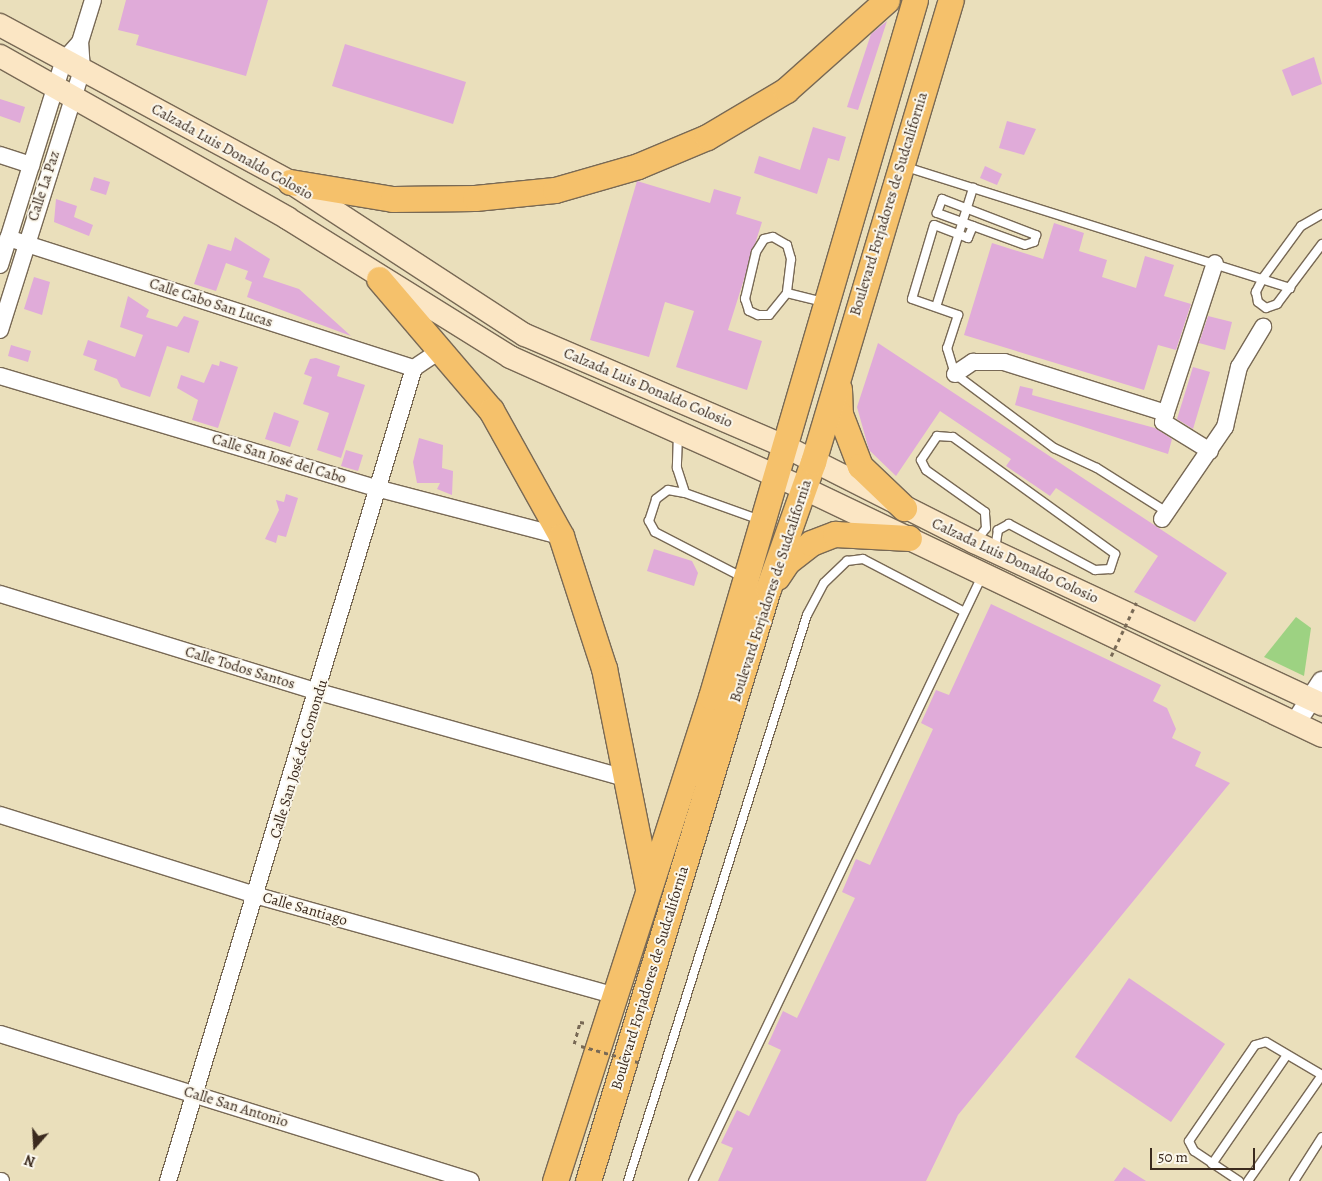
<!DOCTYPE html>
<html>
<head>
<meta charset="utf-8">
<style>
	body { margin:0 }
	#map { position:relative; width:1322px; height:1181px; overflow:hidden; background:#eadfbb; font-family:Alegreya,serif }
	div>[style] { position:absolute }
	.green>* { inset:0; background:#9dd282 }
	.building>* { inset:0; background:#e0abd9 }
	.path>* { height:2.5px; margin-top:-1.25px; transform-origin:0; background:repeating-linear-gradient(90deg,#786955 0 4px,transparent 0 8px) }
	.roads { filter:drop-shadow(1px 0 #786955) drop-shadow(-1px 0 #786955) drop-shadow(0 1px #786955) drop-shadow(0 -1px #786955) }
	.service>* { height:8px; margin:-4px; padding:0 4px; transform-origin:4px; border-radius:4px; background:#fff }
	.minor>* { height:16px; margin:-8px; padding:0 8px; transform-origin:8px; border-radius:8px; background:#fff }
	.tertiary>* { height:20px; margin:-10px; padding:0 10px; transform-origin:10px; border-radius:10px; background:#fff }
	.secondary>* { height:22px; margin:-11px; padding:0 11px; transform-origin:11px; border-radius:11px; background:#fbe6c4 }
	.primary>* { height:25px; margin:-12.5px; padding:0 12.5px; transform-origin:12.5px; border-radius:12.5px; background:#f5c16b }
	.path-bridge>* { height:2.5px; margin-top:-1.25px; transform-origin:0; background:repeating-linear-gradient(90deg,#786955 0 4px,transparent 0 8px) }
	span { translate:-50% -50%; white-space:nowrap; text-align:center; line-height:1.15; -webkit-text-stroke:4px #fbf7ec; paint-order:stroke }
	.street-label { font-size:15px; color:#3b2a1e }
	.north { position:absolute; left:10px; top:1121px; width:50px; height:50px; -webkit-text-stroke:4px #fbf7ec; paint-order:stroke; rotate:199deg; font-size:14px; font-weight:700; line-height:20px; text-align:center; color:#3b2a1e }
	.north::after { content:''; display:block; margin:auto; width:18px; height:22px; background:#3b2a1e; clip-path:polygon(50% 0,100% 100%,50% 72%,0 100%) }
	.scale { position:absolute; left:1150px; top:1148px; width:105px; height:22px; box-sizing:border-box; border:2px solid #3b2a1e; border-top:0; padding-left:6px; font-size:15px; line-height:18px; white-space:nowrap; color:#3b2a1e; -webkit-text-stroke:4px #fbf7ec; paint-order:stroke }
</style>
</head>
<body>
<div id="map">
	<div class="green">
		<i style="clip-path:polygon(1296px 617px,1311px 628px,1304px 676px,1264px 657px)"></i>
	</div>
	<div class="building">
		<i style="clip-path:polygon(126px 0,268px 0,246px 76px,136px 45px,139px 35px,118px 30px)"></i>
		<i style="clip-path:polygon(887px 21px,858px 110px,847px 107px,871px 34px)"></i>
		<i style="clip-path:polygon(345px 44px,466px 82px,453px 124px,332px 86px)"></i>
		<i style="clip-path:polygon(1314px 57px,1322px 84px,1292px 96px,1282px 70px)"></i>
		<i style="clip-path:polygon(0 99px,25px 107px,20px 123px,0 116px)"></i>
		<i style="clip-path:polygon(1007px 121px,1036px 129px,1024px 155px,999px 148px)"></i>
		<i style="clip-path:polygon(813px 127px,846px 137px,839px 161px,828px 158px,817px 194px,754px 173px,759px 156px,800px 170px)"></i>
		<i style="clip-path:polygon(985px 166px,1002px 174px,997px 185px,980px 178px)"></i>
		<i style="clip-path:polygon(94px 177px,110px 182px,106px 195px,90px 190px)"></i>
		<i style="clip-path:polygon(637px 181px,710px 203px,714px 189px,741px 197px,736px 214px,762px 222px,728px 330px,762px 341px,747px 390px,676px 367px,694px 311px,665px 302px,649px 357px,590px 340px)"></i>
		<i style="clip-path:polygon(56px 199px,77px 206px,74px 217px,93px 225px,89px 236px,54px 222px)"></i>
		<i style="clip-path:polygon(1054px 223px,1084px 233px,1079px 251px,1107px 260px,1102px 277px,1136px 288px,1145px 256px,1174px 265px,1164px 296px,1191px 304px,1176px 350px,1158px 345px,1144px 390px,964px 335px,992px 243px,1043px 259px)"></i>
		<i style="clip-path:polygon(235px 237px,270px 259px,263px 277px,299px 289px,351px 336px,247px 297px,252px 282px,245px 279px,248px 271px,226px 263px,216px 291px,194px 284px,208px 244px,231px 251px)"></i>
		<i style="clip-path:polygon(34px 277px,50px 282px,42px 315px,24px 309px)"></i>
		<i style="clip-path:polygon(128px 296px,149px 310px,146px 317px,177px 327px,184px 316px,199px 321px,189px 353px,167px 346px,150px 397px,121px 387px,117px 379px,94px 370px,97px 360px,83px 355px,88px 340px,135px 357px,143px 335px,120px 327px)"></i>
		<i style="clip-path:polygon(1208px 316px,1232px 322px,1225px 350px,1199px 343px)"></i>
		<i style="clip-path:polygon(878px 343px,1227px 573px,1195px 622px,1134px 592px,1158px 556px,1056px 488px,1050px 496px,1006px 466px,1011px 459px,940px 411px,896px 476px,869px 450px,857px 407px)"></i>
		<i style="clip-path:polygon(11px 345px,31px 351px,28px 362px,8px 356px)"></i>
		<i style="clip-path:polygon(316px 358px,340px 366px,337px 376px,365px 385px,341px 458px,317px 450px,329px 413px,303px 404px,312px 377px,304px 374px,310px 359px)"></i>
		<i style="clip-path:polygon(220px 361px,238px 367px,218px 428px,192px 420px,198px 400px,177px 388px,181px 375px,204px 383px,212px 364px,219px 366px)"></i>
		<i style="clip-path:polygon(1193px 367px,1210px 372px,1193px 429px,1177px 419px)"></i>
		<i style="clip-path:polygon(1020px 386px,1033px 389px,1032px 395px,1155px 428px,1172px 439px,1168px 454px,1015px 405px)"></i>
		<i style="clip-path:polygon(274px 412px,299px 421px,290px 447px,265px 439px)"></i>
		<i style="clip-path:polygon(419px 438px,443px 445px,442px 468px,453px 471px,452px 495px,437px 489px,440px 483px,417px 483px,413px 462px)"></i>
		<i style="clip-path:polygon(346px 450px,363px 455px,358px 471px,341px 466px)"></i>
		<i style="clip-path:polygon(286px 494px,298px 498px,286px 537px,278px 535px,276px 543px,265px 539px,279px 510px,276px 500px,284px 502px)"></i>
		<i style="clip-path:polygon(654px 549px,692px 561px,698px 573px,694px 586px,647px 571px)"></i>
		<i style="clip-path:polygon(991px 604px,1161px 685px,1153px 701px,1167px 708px,1176px 729px,1172px 738px,1201px 752px,1195px 766px,1230px 783px,958px 1115px,926px 1181px,718px 1181px,733px 1148px,721px 1143px,737px 1110px,749px 1116px,781px 1050px,768px 1044px,783px 1011px,797px 1018px,855px 898px,842px 892px,856px 859px,870px 865px,933px 729px,921px 723px,936px 690px,949px 695px)"></i>
		<i style="clip-path:polygon(1129px 978px,1225px 1044px,1171px 1122px,1075px 1057px)"></i>
		<i style="clip-path:polygon(1124px 1167px,1146px 1181px,1114px 1181px)"></i>
	</div>
	<div class="path">
		<i style="left:574px;top:1044px;width:23px;rotate:-75deg"></i>
		<i style="left:580px;top:1022px;width:6px;rotate:9deg"></i>
	</div>
	<div class="roads">
		<div class="service">
			<i style="left:906px;top:167px;width:403px;rotate:17.5deg"></i>
			<i style="left:942px;top:199px;width:101px;rotate:21deg"></i>
			<i style="left:1036px;top:235px;width:7px;rotate:106deg"></i>
			<i style="left:1034px;top:242px;width:9px;rotate:162deg"></i>
			<i style="left:1025px;top:245px;width:94px;rotate:-160deg"></i>
			<i style="left:937px;top:213px;width:15px;rotate:-70deg"></i>
			<i style="left:1322px;top:214px;width:24px;rotate:150deg"></i>
			<i style="left:1301px;top:226px;width:64px;rotate:126.2deg"></i>
			<i style="left:1263px;top:278px;width:16px;rotate:117deg"></i>
			<i style="left:1256px;top:292px;width:10px;rotate:79deg"></i>
			<i style="left:1258px;top:302px;width:10px;rotate:37deg"></i>
			<i style="left:1266px;top:308px;width:12px;rotate:-20deg"></i>
			<i style="left:1277px;top:304px;width:75px;rotate:-53.1deg"></i>
			<i style="left:973px;top:226px;width:13px;rotate:113deg"></i>
			<i style="left:968px;top:238px;width:36px;rotate:-159deg"></i>
			<i style="left:934px;top:225px;width:77px;rotate:106.6deg"></i>
			<i style="left:912px;top:299px;width:49px;rotate:19.2deg"></i>
			<i style="left:958px;top:315px;width:35px;rotate:108deg"></i>
			<i style="left:947px;top:348px;width:27px;rotate:73deg"></i>
			<i style="left:955px;top:374px;width:124px;rotate:36.8deg"></i>
			<i style="left:1054px;top:448px;width:47px;rotate:24.9deg"></i>
			<i style="left:1097px;top:468px;width:83px;rotate:32.2deg"></i>
			<i style="left:773px;top:237px;width:16px;rotate:30deg"></i>
			<i style="left:787px;top:245px;width:15px;rotate:74deg"></i>
			<i style="left:791px;top:259px;width:34px;rotate:97deg"></i>
			<i style="left:787px;top:293px;width:28px;rotate:129deg"></i>
			<i style="left:769px;top:315px;width:11px;rotate:180deg"></i>
			<i style="left:758px;top:315px;width:10px;rotate:-156deg"></i>
			<i style="left:749px;top:311px;width:13px;rotate:-108deg"></i>
			<i style="left:745px;top:299px;width:48px;rotate:-76.8deg"></i>
			<i style="left:756px;top:252px;width:15px;rotate:-58deg"></i>
			<i style="left:764px;top:239px;width:9px;rotate:-13deg"></i>
			<i style="left:787px;top:293px;width:37px;rotate:14deg"></i>
			<i style="left:936px;top:307px;width:125px;rotate:-72.7deg"></i>
			<i style="left:678px;top:434px;width:34px;rotate:92deg"></i>
			<i style="left:677px;top:468px;width:26px;rotate:72deg"></i>
			<i style="left:976px;top:541px;width:16px;rotate:-52deg"></i>
			<i style="left:986px;top:528px;width:16px;rotate:-94deg"></i>
			<i style="left:985px;top:512px;width:72px;rotate:-144.6deg"></i>
			<i style="left:926px;top:470px;width:11px;rotate:-117deg"></i>
			<i style="left:921px;top:460px;width:29px;rotate:-56deg"></i>
			<i style="left:937px;top:436px;width:16px;rotate:4deg"></i>
			<i style="left:953px;top:437px;width:200px;rotate:35.8deg"></i>
			<i style="left:1115px;top:554px;width:16px;rotate:108deg"></i>
			<i style="left:1110px;top:569px;width:15px;rotate:176deg"></i>
			<i style="left:1095px;top:570px;width:98px;rotate:-151.9deg"></i>
			<i style="left:1009px;top:524px;width:13px;rotate:151deg"></i>
			<i style="left:998px;top:530px;width:20px;rotate:99deg"></i>
			<i style="left:742px;top:577px;width:98px;rotate:-152.7deg"></i>
			<i style="left:655px;top:532px;width:13px;rotate:-119deg"></i>
			<i style="left:649px;top:521px;width:23px;rotate:-72deg"></i>
			<i style="left:656px;top:499px;width:15px;rotate:-37deg"></i>
			<i style="left:668px;top:490px;width:17px;rotate:10deg"></i>
			<i style="left:685px;top:493px;width:80px;rotate:19.8deg"></i>
			<i style="left:1212px;top:1164px;width:132px;rotate:-55.5deg"></i>
			<i style="left:628px;top:1181px;width:594px;rotate:-72.45deg"></i>
			<i style="left:807px;top:615px;width:36px;rotate:-62deg"></i>
			<i style="left:824px;top:583px;width:32px;rotate:-44deg"></i>
			<i style="left:847px;top:561px;width:16px;rotate:-7deg"></i>
			<i style="left:863px;top:559px;width:113px;rotate:27.5deg"></i>
			<i style="left:693px;top:1181px;width:670px;rotate:-64.47deg"></i>
			<i style="left:1239px;top:1181px;width:54px;rotate:-146.3deg"></i>
			<i style="left:1194px;top:1151px;width:11px;rotate:-117deg"></i>
			<i style="left:1189px;top:1141px;width:116px;rotate:-55.5deg"></i>
			<i style="left:1255px;top:1045px;width:11px;rotate:-15deg"></i>
			<i style="left:1266px;top:1042px;width:65px;rotate:30.5deg"></i>
			<i style="left:1248px;top:1181px;width:129px;rotate:-55.1deg"></i>
			<i style="left:1294px;top:1181px;width:52px;rotate:-57.5deg"></i>
		</div>
		<div class="minor">
			<i style="left:0;top:155px;width:33px;rotate:18deg"></i>
			<i style="left:8px;top:238px;width:426px;rotate:17.8deg"></i>
			<i style="left:0;top:265px;width:215px;rotate:-72.7deg"></i>
			<i style="left:64px;top:60px;width:24px;rotate:-48deg"></i>
			<i style="left:80px;top:42px;width:44px;rotate:-72.8deg"></i>
			<i style="left:0;top:330px;width:273px;rotate:-72.5deg"></i>
			<i style="left:82px;top:70px;width:28px;rotate:-94deg"></i>
			<i style="left:955px;top:374px;width:22px;rotate:-34deg"></i>
			<i style="left:973px;top:362px;width:31px"></i>
			<i style="left:1004px;top:362px;width:170px;rotate:17.5deg"></i>
			<i style="left:0;top:376px;width:396px;rotate:16.6deg"></i>
			<i style="left:380px;top:489px;width:187px;rotate:14.6deg"></i>
			<i style="left:1210px;top:451px;width:55px;rotate:-148.3deg"></i>
			<i style="left:1163px;top:422px;width:167px;rotate:-71.9deg"></i>
			<i style="left:1162px;top:519px;width:112px;rotate:-55.6deg"></i>
			<i style="left:1225px;top:427px;width:62px;rotate:-76.9deg"></i>
			<i style="left:1239px;top:367px;width:47px;rotate:-59deg"></i>
			<i style="left:0;top:594px;width:334px;rotate:17.1deg"></i>
			<i style="left:319px;top:692px;width:318px;rotate:15.7deg"></i>
			<i style="left:0;top:815px;width:270px;rotate:17.4deg"></i>
			<i style="left:258px;top:896px;width:369px;rotate:15.6deg"></i>
			<i style="left:0;top:1034px;width:493px;rotate:17.3deg"></i>
			<i style="left:0;top:1181px;width:1px"></i>
			<i style="left:168px;top:1181px;width:849px;rotate:-73.17deg"></i>
			<i style="left:414px;top:368px;width:34px;rotate:-34deg"></i>
		</div>
		<div class="tertiary">
			<i style="left:1296px;top:722px;width:48px;rotate:-57deg"></i>
		</div>
		<div class="secondary">
			<i style="left:0;top:25px;width:330px;rotate:28.4deg"></i>
			<i style="left:290px;top:182px;width:280px;rotate:33.1deg"></i>
			<i style="left:525px;top:335px;width:282px;rotate:23.2deg"></i>
			<i style="left:784px;top:446px;width:213px;rotate:26.8deg"></i>
			<i style="left:974px;top:542px;width:384px;rotate:25deg"></i>
			<i style="left:0;top:56px;width:330px;rotate:29.4deg"></i>
			<i style="left:287px;top:218px;width:263px;rotate:31.9deg"></i>
			<i style="left:510px;top:357px;width:321px;rotate:24.1deg"></i>
			<i style="left:803px;top:488px;width:575px;rotate:25.54deg"></i>
		</div>
		<div class="primary">
			<i style="left:290px;top:182px;width:104px;rotate:9.4deg"></i>
			<i style="left:393px;top:199px;width:82px;rotate:-0.7deg"></i>
			<i style="left:475px;top:198px;width:80px;rotate:-5.7deg"></i>
			<i style="left:555px;top:190px;width:86px;rotate:-16.1deg"></i>
			<i style="left:638px;top:166px;width:75px;rotate:-22.8deg"></i>
			<i style="left:707px;top:137px;width:92px;rotate:-30.7deg"></i>
			<i style="left:786px;top:90px;width:135px;rotate:-41.7deg"></i>
			<i style="left:379px;top:279px;width:172px;rotate:49.5deg"></i>
			<i style="left:491px;top:410px;width:144px;rotate:60.9deg"></i>
			<i style="left:561px;top:536px;width:139px;rotate:72deg"></i>
			<i style="left:604px;top:668px;width:225px;rotate:78.7deg"></i>
			<i style="left:839px;top:389px;width:25px;rotate:88deg"></i>
			<i style="left:840px;top:414px;width:56px;rotate:69deg"></i>
			<i style="left:860px;top:466px;width:61px;rotate:43.7deg"></i>
			<i style="left:777px;top:577px;width:18px;rotate:-56deg"></i>
			<i style="left:787px;top:562px;width:31px;rotate:-38deg"></i>
			<i style="left:811px;top:543px;width:26px;rotate:-21deg"></i>
			<i style="left:835px;top:534px;width:74px;rotate:3.1deg"></i>
			<i style="left:555px;top:1181px;width:509px;rotate:-72.14deg"></i>
			<i style="left:711px;top:697px;width:726px;rotate:-73.69deg"></i>
			<i style="left:588px;top:1181px;width:619px;rotate:-73.09deg"></i>
			<i style="left:768px;top:589px;width:135px;rotate:-70.5deg"></i>
			<i style="left:813px;top:462px;width:482px;rotate:-73.4deg"></i>
		</div>
	</div>
	<div class="path-bridge">
		<i style="left:1111px;top:656px;width:59px;rotate:-64.7deg"></i>
		<i style="left:581px;top:1046px;width:62px;rotate:15.8deg"></i>
	</div>
	<div class="street-label">
		<span style="left:232px;top:152px;rotate:29deg">Calzada Luis Donaldo Colosio</span>
		<span style="left:44px;top:186px;rotate:-72deg">Calle La Paz</span>
		<span style="left:889px;top:204px;rotate:-73deg">Boulevard Forjadores de Sudcalifornia</span>
		<span style="left:211px;top:303px;rotate:18deg">Calle Cabo San Lucas</span>
		<span style="left:648px;top:388px;rotate:23deg">Calzada Luis Donaldo Colosio</span>
		<span style="left:279px;top:459px;rotate:17deg">Calle San José del Cabo</span>
		<span style="left:1015px;top:561px;rotate:25deg">Calzada Luis Donaldo Colosio</span>
		<span style="left:771px;top:591px;rotate:-72deg">Boulevard Forjadores de Sudcalifornia</span>
		<span style="left:240px;top:668px;rotate:17deg">Calle Todos Santos</span>
		<span style="left:299px;top:759px;rotate:-73deg">Calle San José de Comondu</span>
		<span style="left:305px;top:909px;rotate:16deg">Calle Santiago</span>
		<span style="left:650px;top:978px;rotate:-73deg">Boulevard Forjadores de Sudcalifornia</span>
		<span style="left:236px;top:1107px;rotate:17deg">Calle San Antonio</span>
	</div>
	<div class="north">N</div>
	<div class="scale">50 m</div>
</div>
</body>
</html>
